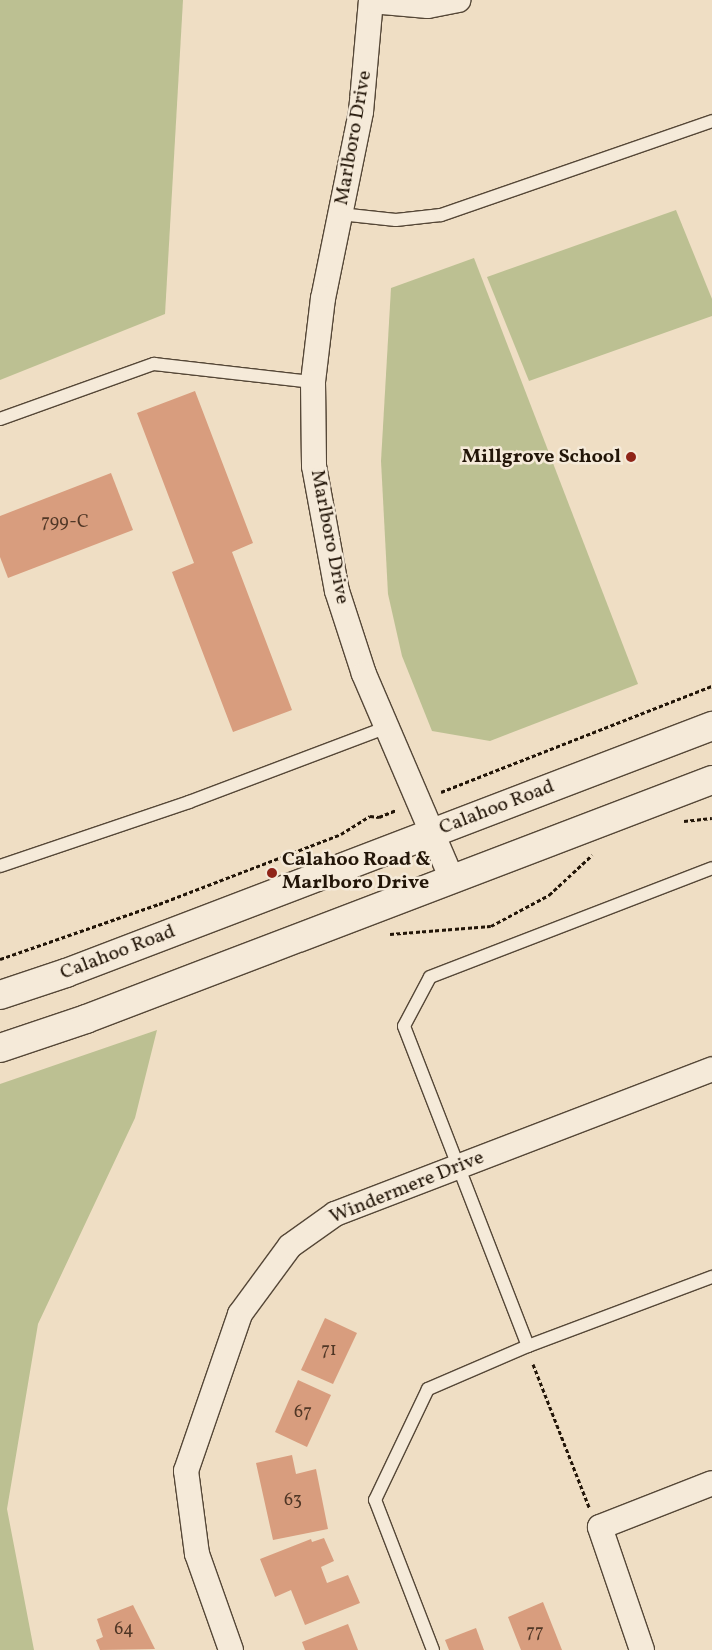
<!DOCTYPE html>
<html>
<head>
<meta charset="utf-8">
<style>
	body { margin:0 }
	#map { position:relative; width:712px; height:1650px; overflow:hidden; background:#efdec4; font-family:Vollkorn,serif }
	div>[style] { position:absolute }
	.green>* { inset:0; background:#bcc092 }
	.building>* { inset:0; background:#d89d7e }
	.path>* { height:3px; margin-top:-1.5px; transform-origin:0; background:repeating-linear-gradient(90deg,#221508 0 4px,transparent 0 6.5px) }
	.roads { filter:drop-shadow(1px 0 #554737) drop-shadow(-1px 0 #554737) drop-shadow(0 1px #554737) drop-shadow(0 -1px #554737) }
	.lane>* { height:12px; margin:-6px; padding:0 6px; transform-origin:6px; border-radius:6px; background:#f5ead9 }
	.street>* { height:24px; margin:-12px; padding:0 12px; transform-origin:12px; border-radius:12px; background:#f5ead9 }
	.secondary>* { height:28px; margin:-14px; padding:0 14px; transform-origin:14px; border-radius:14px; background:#f5ead9 }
	.dots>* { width:14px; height:14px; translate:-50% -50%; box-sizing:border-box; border:2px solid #f5ead9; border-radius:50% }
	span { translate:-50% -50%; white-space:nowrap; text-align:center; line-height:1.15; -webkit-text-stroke:5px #f5ead9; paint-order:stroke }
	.number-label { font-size:18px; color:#503726 }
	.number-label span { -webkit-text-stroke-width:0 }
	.street-label { font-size:20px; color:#221508 }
	.poi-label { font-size:20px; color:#221508; font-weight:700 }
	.right { translate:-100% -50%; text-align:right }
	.left { translate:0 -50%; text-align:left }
</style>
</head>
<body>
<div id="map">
	<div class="green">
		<i style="clip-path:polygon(0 0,183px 0,165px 314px,0 380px)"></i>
		<i style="clip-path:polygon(676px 210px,712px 299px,712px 316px,529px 381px,487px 277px)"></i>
		<i style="clip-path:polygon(474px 258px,638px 684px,490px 741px,432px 731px,402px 656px,388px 594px,381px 461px,391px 288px)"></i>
		<i style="clip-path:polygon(157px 1030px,135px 1118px,38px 1324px,7px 1509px,34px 1650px,0 1650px,0 1084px)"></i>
	</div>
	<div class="building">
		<i style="clip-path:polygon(195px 391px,253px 543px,232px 552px,292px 710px,233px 732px,172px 572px,194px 563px,137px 413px)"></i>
		<i style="clip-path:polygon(111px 473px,133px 530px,8px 578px,0 557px,0 516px)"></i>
		<i style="clip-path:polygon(325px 1318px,357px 1333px,333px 1384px,301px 1370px)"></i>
		<i style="clip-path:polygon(298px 1380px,331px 1395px,307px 1447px,275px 1432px)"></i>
		<i style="clip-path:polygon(292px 1455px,296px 1474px,316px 1469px,328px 1529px,273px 1540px,256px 1463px)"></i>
		<i style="clip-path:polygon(324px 1538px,334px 1561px,321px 1567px,327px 1583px,348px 1575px,360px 1603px,305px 1625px,291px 1590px,275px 1597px,260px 1559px,311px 1539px,312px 1542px)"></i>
		<i style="clip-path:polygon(543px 1602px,562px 1650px,521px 1650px,508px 1617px)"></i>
		<i style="clip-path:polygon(133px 1605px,155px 1649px,100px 1650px,96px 1640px,103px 1637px,97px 1619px)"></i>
		<i style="clip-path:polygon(348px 1624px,358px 1650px,305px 1650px,302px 1642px)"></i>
		<i style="clip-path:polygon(476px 1628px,484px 1650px,449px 1650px,445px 1640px)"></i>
	</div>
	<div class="path">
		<i style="left:441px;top:792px;width:291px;rotate:-21.4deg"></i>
		<i style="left:684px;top:821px;width:28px;rotate:-6deg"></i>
		<i style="left:390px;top:934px;width:101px;rotate:-4.5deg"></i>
		<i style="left:491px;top:926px;width:66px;rotate:-28.1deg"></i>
		<i style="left:549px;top:895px;width:59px;rotate:-42.9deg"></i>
		<i style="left:0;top:959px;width:168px;rotate:-19.1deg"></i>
		<i style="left:159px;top:904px;width:195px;rotate:-21deg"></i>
		<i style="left:341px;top:834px;width:34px;rotate:-32deg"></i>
		<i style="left:370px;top:816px;width:9px;rotate:6deg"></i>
		<i style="left:379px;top:817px;width:18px;rotate:-22deg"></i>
		<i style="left:533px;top:1364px;width:154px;rotate:68.6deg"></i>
	</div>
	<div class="roads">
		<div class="lane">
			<i style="left:340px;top:214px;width:56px;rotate:6.1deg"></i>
			<i style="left:396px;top:220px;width:45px;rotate:-6.3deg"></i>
			<i style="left:441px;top:215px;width:287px;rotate:-19.1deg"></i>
			<i style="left:0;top:419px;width:164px;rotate:-19.7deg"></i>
			<i style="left:154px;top:364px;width:160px;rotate:6.5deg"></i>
			<i style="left:0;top:866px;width:200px;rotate:-18.7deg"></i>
			<i style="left:189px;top:802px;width:210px;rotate:-20.7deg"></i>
			<i style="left:528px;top:1346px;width:343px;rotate:-111.2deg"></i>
			<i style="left:404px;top:1026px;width:55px;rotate:-62deg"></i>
			<i style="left:430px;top:977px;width:302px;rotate:-21.1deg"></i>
			<i style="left:433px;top:1650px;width:161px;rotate:-111.1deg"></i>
			<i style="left:375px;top:1500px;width:123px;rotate:-64.5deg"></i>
			<i style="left:428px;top:1389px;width:109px;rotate:-23.3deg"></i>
			<i style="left:528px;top:1346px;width:197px;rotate:-20.6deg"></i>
		</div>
		<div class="street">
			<i style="left:371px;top:0;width:112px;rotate:95.1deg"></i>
			<i style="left:361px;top:112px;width:190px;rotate:101.5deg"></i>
			<i style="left:323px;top:298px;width:85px;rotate:96.8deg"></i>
			<i style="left:313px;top:382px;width:84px;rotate:89.3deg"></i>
			<i style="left:314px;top:466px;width:127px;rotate:79.6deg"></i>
			<i style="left:337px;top:591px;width:87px;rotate:72deg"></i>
			<i style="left:364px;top:674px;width:223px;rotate:66.8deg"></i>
			<i style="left:371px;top:1px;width:57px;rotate:5deg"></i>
			<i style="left:428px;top:6px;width:31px;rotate:-11deg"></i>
			<i style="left:231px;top:1650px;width:102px;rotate:-109.5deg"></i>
			<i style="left:197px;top:1554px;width:84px;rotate:-97.5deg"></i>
			<i style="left:186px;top:1471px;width:166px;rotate:-71deg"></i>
			<i style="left:240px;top:1314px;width:84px;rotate:-53.7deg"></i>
			<i style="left:290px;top:1246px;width:55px;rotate:-35.4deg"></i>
			<i style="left:335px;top:1214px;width:404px;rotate:-21deg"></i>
			<i style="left:642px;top:1650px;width:130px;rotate:-108.9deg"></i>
			<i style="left:600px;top:1527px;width:120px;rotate:-21.4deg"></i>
		</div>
		<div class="secondary">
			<i style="left:0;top:995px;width:70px;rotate:-18.4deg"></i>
			<i style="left:66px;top:973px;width:692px;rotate:-20.92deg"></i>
			<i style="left:0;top:1048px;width:91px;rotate:-18.6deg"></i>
			<i style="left:86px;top:1019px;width:670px;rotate:-20.9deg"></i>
		</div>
	</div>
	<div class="dots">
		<i style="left:631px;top:457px;background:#8f2418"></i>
		<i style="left:272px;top:873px;background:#8f2418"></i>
	</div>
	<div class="number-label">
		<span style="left:65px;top:523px">799-C</span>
		<span style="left:329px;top:1351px">71</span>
		<span style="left:303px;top:1413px">67</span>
		<span style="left:293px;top:1501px">63</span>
		<span style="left:124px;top:1630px">64</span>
		<span style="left:535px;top:1633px">77</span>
	</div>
	<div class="street-label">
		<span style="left:354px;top:138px;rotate:-80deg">Marlboro Drive</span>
		<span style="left:329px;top:537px;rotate:79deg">Marlboro Drive</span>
		<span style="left:497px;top:808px;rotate:-21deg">Calahoo Road</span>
		<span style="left:118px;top:953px;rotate:-21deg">Calahoo Road</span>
		<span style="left:407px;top:1188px;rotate:-22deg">Windermere Drive</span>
	</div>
	<div class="poi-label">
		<span class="right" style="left:621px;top:457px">Millgrove School</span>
		<span class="left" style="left:282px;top:872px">Calahoo Road &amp;<br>Marlboro Drive</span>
	</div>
</div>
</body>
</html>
